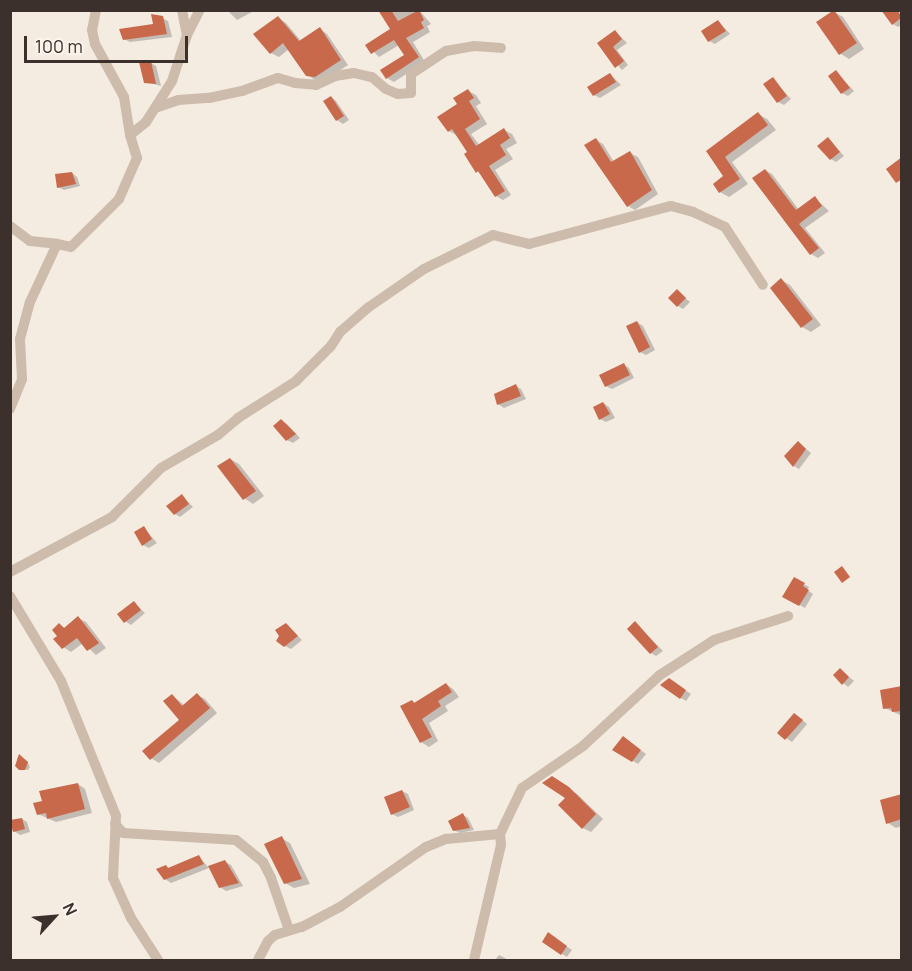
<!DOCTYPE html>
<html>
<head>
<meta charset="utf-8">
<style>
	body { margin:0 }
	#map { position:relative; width:912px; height:971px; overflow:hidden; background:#f4ebe1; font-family:Manrope,sans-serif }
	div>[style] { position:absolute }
	.shadow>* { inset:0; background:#0003 }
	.building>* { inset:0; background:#c8694b }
	.street>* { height:10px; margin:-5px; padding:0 5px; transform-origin:5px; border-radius:5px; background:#cdbbac }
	span { translate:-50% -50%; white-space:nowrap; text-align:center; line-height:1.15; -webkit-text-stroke:6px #fbf5ee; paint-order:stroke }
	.frame { position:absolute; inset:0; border:12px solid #3b302b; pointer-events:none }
	.north { position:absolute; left:24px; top:887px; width:60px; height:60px; -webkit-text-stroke:4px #fbf5ee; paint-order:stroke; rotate:64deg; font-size:16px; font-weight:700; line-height:24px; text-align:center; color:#3b302b }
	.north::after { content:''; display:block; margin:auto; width:21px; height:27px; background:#3b302b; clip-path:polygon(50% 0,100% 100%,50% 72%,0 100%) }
	.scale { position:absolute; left:24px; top:36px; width:164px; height:27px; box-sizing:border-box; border:3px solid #3b302b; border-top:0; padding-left:8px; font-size:18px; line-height:21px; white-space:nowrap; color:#3b302b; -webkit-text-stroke:4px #fbf5ee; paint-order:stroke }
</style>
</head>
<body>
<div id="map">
	<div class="shadow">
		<i style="clip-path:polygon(227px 10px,251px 10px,252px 12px,237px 20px)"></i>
		<i style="clip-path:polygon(380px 10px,419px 10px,431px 24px,427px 26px,430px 32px,413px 42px,425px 62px,394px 82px,387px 78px,406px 55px,399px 45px,379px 57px,367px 45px,392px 29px)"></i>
		<i style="clip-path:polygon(883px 10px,899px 10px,902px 25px,898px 27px,893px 24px)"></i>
		<i style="clip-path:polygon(834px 12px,843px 17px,864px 49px,849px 59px,841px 54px,818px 22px)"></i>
		<i style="clip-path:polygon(162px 18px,168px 21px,172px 37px,130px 42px,124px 39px,155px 25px)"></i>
		<i style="clip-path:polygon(278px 18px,286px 23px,301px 41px,320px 29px,327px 34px,348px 65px,323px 81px,315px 80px,307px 75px,289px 49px,279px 57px,271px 53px,255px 34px)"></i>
		<i style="clip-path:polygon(718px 21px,730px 34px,715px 44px,709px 41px)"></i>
		<i style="clip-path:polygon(615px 31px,627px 43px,617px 50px,628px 65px,622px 70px,599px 44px)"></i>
		<i style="clip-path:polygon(151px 63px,156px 66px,161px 86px,146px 82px)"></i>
		<i style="clip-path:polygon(836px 72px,854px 91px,848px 96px,842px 93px)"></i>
		<i style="clip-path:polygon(610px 74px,621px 85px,600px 98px,594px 95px,589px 87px)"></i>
		<i style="clip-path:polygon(773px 79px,791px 99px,784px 105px,778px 102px)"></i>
		<i style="clip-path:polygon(468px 91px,476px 95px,481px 103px,476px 106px,487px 124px,471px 134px,480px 146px,504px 130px,512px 134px,517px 143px,506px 149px,513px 159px,495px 170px,511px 195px,503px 200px,496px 196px,482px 175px,477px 171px,470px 152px,456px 135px,449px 131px,459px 104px)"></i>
		<i style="clip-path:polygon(331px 97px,336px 101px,349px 120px,343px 124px,337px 120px)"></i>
		<i style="clip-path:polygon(758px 114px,767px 119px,776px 130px,732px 162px,748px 184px,729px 197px,720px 192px,725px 177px,708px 152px)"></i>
		<i style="clip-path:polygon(828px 139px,844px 156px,836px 162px,831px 159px)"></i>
		<i style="clip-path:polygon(596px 140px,603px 144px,614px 162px,630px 153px,638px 157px,658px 194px,635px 210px,628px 206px)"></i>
		<i style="clip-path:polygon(765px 170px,772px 174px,799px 210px,815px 198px,829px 211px,805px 228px,825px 253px,818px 258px,811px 254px,754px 178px)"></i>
		<i style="clip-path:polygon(72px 173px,77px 177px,80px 186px,64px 190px,58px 187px)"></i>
		<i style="clip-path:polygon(781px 280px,790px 285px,821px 325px,811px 332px,802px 327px)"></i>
		<i style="clip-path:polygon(677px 291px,690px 302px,683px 309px,678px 306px)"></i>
		<i style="clip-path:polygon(637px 322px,643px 326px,655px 350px,646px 355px,640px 352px)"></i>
		<i style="clip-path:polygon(624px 365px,629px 368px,634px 378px,612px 389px,606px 386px)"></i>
		<i style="clip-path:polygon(516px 386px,521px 389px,526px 399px,504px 408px,498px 404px)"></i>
		<i style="clip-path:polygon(603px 403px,609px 407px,615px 418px,606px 422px,600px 419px)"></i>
		<i style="clip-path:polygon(281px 421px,287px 424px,300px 438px,293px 443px,287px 440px)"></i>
		<i style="clip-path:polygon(799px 443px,811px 453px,799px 469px,794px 466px)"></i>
		<i style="clip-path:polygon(230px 459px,239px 464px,264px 496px,253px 504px,244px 498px)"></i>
		<i style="clip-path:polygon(182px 496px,193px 507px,180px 517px,175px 514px)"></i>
		<i style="clip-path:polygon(144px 528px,157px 543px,149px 548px,143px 545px)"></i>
		<i style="clip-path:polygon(795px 579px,809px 587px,807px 590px,813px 594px,805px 608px,784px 596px)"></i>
		<i style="clip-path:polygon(134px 603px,145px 613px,131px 625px,125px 621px)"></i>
		<i style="clip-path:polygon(78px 618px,86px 622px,106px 648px,96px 655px,83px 643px,71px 652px,63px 647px,59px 636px,60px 625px,66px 629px)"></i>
		<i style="clip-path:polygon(635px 623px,663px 651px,656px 656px,651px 653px)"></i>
		<i style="clip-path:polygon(286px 624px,302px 640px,291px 649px,285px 646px,280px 636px)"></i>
		<i style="clip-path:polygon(841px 670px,854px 681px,848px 687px,843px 683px)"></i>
		<i style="clip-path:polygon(675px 683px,691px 694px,686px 701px,681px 698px)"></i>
		<i style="clip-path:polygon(446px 684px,453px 689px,459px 697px,445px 706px,448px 711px,429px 723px,438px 741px,429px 747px,421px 742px,412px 701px,416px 704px)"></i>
		<i style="clip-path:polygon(902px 688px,902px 716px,885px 708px)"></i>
		<i style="clip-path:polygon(172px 695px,184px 705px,197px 695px,205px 699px,217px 713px,159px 763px,151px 758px,181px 720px)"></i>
		<i style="clip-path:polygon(800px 718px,807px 724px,792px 742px,779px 733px)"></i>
		<i style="clip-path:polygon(624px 738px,646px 754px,638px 764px,633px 761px)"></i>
		<i style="clip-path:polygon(17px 758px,27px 761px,30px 767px,28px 770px,18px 768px)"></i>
		<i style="clip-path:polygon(560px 783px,577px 794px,603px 819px,591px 832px,583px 828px)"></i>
		<i style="clip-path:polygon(78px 784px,85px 789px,92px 813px,56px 822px,38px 814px,44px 802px)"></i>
		<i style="clip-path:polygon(402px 791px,408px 794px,414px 810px,398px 817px,392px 814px)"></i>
		<i style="clip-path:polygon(902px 796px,902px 826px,896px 828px,888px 823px)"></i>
		<i style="clip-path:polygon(463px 815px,468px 818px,474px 830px,460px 833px,454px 830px)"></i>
		<i style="clip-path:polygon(22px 819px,27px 822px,30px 832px,20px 835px,14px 831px)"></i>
		<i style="clip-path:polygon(281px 838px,290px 843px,310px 884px,294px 888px,285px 883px)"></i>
		<i style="clip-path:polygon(199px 857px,209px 868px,171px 883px,165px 879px,166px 866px,170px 869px)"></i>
		<i style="clip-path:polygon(225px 862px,231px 865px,243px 886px,226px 891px,220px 887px)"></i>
		<i style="clip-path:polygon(554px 938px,572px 950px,567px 957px,562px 954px)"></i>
		<i style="clip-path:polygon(499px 955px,505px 958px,507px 960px,495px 960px)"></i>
	</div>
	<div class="building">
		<i style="clip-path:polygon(378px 10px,391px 10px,398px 21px,419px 10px,424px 20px,421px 22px,424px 28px,406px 38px,419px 57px,386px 79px,380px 70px,404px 55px,394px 40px,371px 54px,365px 45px,390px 29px)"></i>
		<i style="clip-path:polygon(834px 10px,857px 43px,839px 55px,816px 22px)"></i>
		<i style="clip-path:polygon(881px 10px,897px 10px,902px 17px,892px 25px)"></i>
		<i style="clip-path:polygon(151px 14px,163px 16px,167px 34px,123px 40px,119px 29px,153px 24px)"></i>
		<i style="clip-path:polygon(278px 16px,299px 41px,320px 27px,341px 60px,315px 77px,306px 76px,283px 43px,270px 54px,253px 34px)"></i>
		<i style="clip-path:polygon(718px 20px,726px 31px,708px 42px,701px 31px)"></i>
		<i style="clip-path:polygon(615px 30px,622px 39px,613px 47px,624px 61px,615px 68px,597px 43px)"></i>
		<i style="clip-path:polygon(151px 61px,156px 84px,144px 83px,139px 62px)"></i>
		<i style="clip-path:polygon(836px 70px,850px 88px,841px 94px,828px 76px)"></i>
		<i style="clip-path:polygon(610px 73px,616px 82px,593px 96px,587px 87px)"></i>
		<i style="clip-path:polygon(773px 77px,787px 96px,777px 103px,763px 84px)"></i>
		<i style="clip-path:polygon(468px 89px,474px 98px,469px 101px,480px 119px,465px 129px,476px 146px,504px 128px,510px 138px,500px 145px,506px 155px,489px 166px,505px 191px,495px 197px,478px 171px,476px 173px,464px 154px,467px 152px,452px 129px,448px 132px,437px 117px,457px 104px,453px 98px)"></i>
		<i style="clip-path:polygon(331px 96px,344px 116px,336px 121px,323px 101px)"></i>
		<i style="clip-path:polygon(758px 112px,768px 125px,725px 157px,740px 179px,719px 193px,713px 184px,723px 176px,706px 151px)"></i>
		<i style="clip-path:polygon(828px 137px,840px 152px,830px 160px,817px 146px)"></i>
		<i style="clip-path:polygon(596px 138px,611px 162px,630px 151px,652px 190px,627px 207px,584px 145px)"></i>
		<i style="clip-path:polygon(902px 157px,902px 179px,896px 183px,886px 169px)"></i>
		<i style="clip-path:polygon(765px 169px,796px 210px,815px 196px,822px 206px,799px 224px,819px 248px,810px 255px,752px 178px)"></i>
		<i style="clip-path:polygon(72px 172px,76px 184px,57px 188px,55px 174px)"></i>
		<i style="clip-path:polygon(781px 278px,813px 319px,801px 328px,770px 288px)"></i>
		<i style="clip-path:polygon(677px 289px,686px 298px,677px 307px,668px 298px)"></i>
		<i style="clip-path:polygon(637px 321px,650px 347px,639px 353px,626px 326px)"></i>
		<i style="clip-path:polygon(624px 363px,630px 375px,605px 387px,599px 375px)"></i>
		<i style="clip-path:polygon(516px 384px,521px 396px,497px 405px,494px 394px)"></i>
		<i style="clip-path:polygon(603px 402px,610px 414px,599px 420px,593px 407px)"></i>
		<i style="clip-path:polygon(281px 419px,296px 434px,286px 441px,273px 426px)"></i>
		<i style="clip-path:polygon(798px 441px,806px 449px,793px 467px,784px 456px)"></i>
		<i style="clip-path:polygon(230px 458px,256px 491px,243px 500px,217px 466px)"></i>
		<i style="clip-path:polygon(182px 494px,189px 504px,174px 515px,166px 506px)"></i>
		<i style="clip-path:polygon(144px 526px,152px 539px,142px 546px,134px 532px)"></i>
		<i style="clip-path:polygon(842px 566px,850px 577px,842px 583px,834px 572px)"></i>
		<i style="clip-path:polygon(794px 577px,805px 583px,803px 586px,809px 590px,799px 606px,782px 597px)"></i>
		<i style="clip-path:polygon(134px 601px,141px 610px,124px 623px,117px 614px)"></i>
		<i style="clip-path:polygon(78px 616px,99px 643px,87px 651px,77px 638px,62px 649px,53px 639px,57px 636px,52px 630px,59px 623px,64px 628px)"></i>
		<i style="clip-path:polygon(635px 621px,658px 647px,650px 654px,627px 629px)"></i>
		<i style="clip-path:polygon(286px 623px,298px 636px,284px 647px,276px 641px,279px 636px,275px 630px)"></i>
		<i style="clip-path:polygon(840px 668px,849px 677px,842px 685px,833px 675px)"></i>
		<i style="clip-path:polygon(669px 678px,686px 690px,680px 699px,660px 685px)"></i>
		<i style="clip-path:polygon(446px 683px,452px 692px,438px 701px,441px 706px,422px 719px,432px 737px,420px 743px,400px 706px,412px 700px,414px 703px)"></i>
		<i style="clip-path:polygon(902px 686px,902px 711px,892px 712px,891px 708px,883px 709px,880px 690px)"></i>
		<i style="clip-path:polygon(197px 693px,210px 708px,150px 760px,142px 751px,179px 720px,163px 701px,172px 694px,182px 706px)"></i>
		<i style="clip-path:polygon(794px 713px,803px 720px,785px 740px,777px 733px)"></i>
		<i style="clip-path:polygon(623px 736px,641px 750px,632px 762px,612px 750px)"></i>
		<i style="clip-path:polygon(19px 754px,28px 762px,25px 770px,19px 770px,15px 766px)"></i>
		<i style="clip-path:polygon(552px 776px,569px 787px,596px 814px,582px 829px,558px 805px,565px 798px,542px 783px)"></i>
		<i style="clip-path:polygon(78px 783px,85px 809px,47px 819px,46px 813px,37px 815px,33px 803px,42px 801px,39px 791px)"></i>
		<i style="clip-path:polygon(402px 790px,410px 807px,391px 815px,384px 797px)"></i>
		<i style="clip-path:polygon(902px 794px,902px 819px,886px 824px,880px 800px)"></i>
		<i style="clip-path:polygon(463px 813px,470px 828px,453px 831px,448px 821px)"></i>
		<i style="clip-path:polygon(22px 818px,25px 829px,13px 832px,10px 820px)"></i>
		<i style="clip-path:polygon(282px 836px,302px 879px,284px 884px,264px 844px)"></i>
		<i style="clip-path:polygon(199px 855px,204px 864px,164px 880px,156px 869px,166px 865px,168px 868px)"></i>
		<i style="clip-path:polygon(225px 860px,239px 883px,219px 888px,208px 866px)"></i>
		<i style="clip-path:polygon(548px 932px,567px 946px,561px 955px,542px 942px)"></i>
	</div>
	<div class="street">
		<i style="left:96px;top:10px;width:20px;rotate:101deg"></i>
		<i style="left:92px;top:30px;width:14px;rotate:78deg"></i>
		<i style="left:95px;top:44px;width:60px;rotate:61.3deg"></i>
		<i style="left:124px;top:97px;width:38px;rotate:81deg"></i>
		<i style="left:182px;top:10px;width:25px;rotate:79deg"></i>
		<i style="left:158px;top:107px;width:21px;rotate:-19deg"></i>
		<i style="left:178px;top:100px;width:31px;rotate:-4deg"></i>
		<i style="left:209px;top:98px;width:34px;rotate:-12deg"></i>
		<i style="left:242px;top:91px;width:38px;rotate:-20deg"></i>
		<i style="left:278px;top:78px;width:18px;rotate:16deg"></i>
		<i style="left:295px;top:83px;width:21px;rotate:5deg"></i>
		<i style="left:316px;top:85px;width:21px;rotate:-25deg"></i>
		<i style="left:335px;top:76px;width:19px;rotate:-9deg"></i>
		<i style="left:354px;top:73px;width:18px;rotate:13deg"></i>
		<i style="left:372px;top:77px;width:18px;rotate:41deg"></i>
		<i style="left:386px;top:89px;width:13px;rotate:23deg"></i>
		<i style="left:398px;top:94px;width:13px;rotate:-4deg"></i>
		<i style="left:411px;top:93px;width:19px;rotate:-90deg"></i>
		<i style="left:411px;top:74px;width:42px;rotate:-33.3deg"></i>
		<i style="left:446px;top:51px;width:28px;rotate:-10deg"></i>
		<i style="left:474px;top:46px;width:27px;rotate:4deg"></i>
		<i style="left:10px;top:226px;width:25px;rotate:37deg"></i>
		<i style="left:30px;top:241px;width:27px;rotate:6deg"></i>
		<i style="left:10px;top:409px;width:32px;rotate:-68deg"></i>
		<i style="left:22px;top:379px;width:40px;rotate:-92.9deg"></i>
		<i style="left:20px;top:339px;width:38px;rotate:-75deg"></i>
		<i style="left:30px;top:302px;width:64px;rotate:-65deg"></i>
		<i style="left:57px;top:244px;width:14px;rotate:12deg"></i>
		<i style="left:71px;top:247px;width:68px;rotate:-45deg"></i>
		<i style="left:119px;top:199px;width:45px;rotate:-66.3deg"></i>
		<i style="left:137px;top:158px;width:24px;rotate:-107deg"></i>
		<i style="left:130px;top:135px;width:21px;rotate:-39deg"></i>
		<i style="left:146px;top:122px;width:49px;rotate:-57.6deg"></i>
		<i style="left:172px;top:81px;width:48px;rotate:-71.9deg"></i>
		<i style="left:187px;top:35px;width:28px;rotate:-63deg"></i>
		<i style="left:10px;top:572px;width:116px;rotate:-28.3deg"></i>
		<i style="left:112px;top:517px;width:69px;rotate:-45deg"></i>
		<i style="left:161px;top:468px;width:66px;rotate:-30.1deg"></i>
		<i style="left:218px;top:435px;width:26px;rotate:-40deg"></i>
		<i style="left:238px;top:418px;width:69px;rotate:-32.5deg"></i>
		<i style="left:296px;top:381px;width:49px;rotate:-45deg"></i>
		<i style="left:331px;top:346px;width:17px;rotate:-57deg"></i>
		<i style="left:340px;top:332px;width:38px;rotate:-41deg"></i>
		<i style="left:369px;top:307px;width:67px;rotate:-34.6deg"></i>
		<i style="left:424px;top:269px;width:77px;rotate:-26.2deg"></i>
		<i style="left:493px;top:235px;width:37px;rotate:14deg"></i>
		<i style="left:529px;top:244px;width:147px;rotate:-15deg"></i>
		<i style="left:671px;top:206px;width:23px;rotate:15deg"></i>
		<i style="left:693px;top:212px;width:35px;rotate:25deg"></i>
		<i style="left:725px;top:227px;width:69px;rotate:56.8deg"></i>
		<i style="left:10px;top:596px;width:99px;rotate:59deg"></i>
		<i style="left:61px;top:681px;width:146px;rotate:67.8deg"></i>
		<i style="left:116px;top:816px;width:62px;rotate:92.8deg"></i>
		<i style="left:113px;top:878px;width:44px;rotate:65.8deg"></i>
		<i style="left:131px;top:918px;width:50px;rotate:57.3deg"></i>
		<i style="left:115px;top:824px;width:12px;rotate:48deg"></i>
		<i style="left:123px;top:833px;width:113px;rotate:3.5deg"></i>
		<i style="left:236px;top:840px;width:35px;rotate:39deg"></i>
		<i style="left:263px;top:862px;width:18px;rotate:63deg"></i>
		<i style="left:271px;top:878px;width:55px;rotate:70.9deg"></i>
		<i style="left:258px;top:960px;width:21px;rotate:-62deg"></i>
		<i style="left:268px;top:941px;width:9px;rotate:-41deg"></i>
		<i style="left:275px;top:935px;width:28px;rotate:-17deg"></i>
		<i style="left:302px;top:927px;width:43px;rotate:-27.8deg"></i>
		<i style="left:340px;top:907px;width:105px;rotate:-34.9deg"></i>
		<i style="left:426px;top:847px;width:22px;rotate:-22deg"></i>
		<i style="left:446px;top:839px;width:54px;rotate:-5.3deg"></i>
		<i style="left:474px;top:960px;width:118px;rotate:-76.8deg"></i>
		<i style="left:501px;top:845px;width:11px;rotate:-95deg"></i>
		<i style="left:500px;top:834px;width:51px;rotate:-64.4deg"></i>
		<i style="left:522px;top:788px;width:74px;rotate:-34.5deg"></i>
		<i style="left:583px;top:746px;width:105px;rotate:-42.7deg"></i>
		<i style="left:660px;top:675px;width:64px;rotate:-32.9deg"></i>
		<i style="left:714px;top:640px;width:78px;rotate:-18deg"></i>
	</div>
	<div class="frame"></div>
	<div class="north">N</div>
	<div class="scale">100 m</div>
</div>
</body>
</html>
